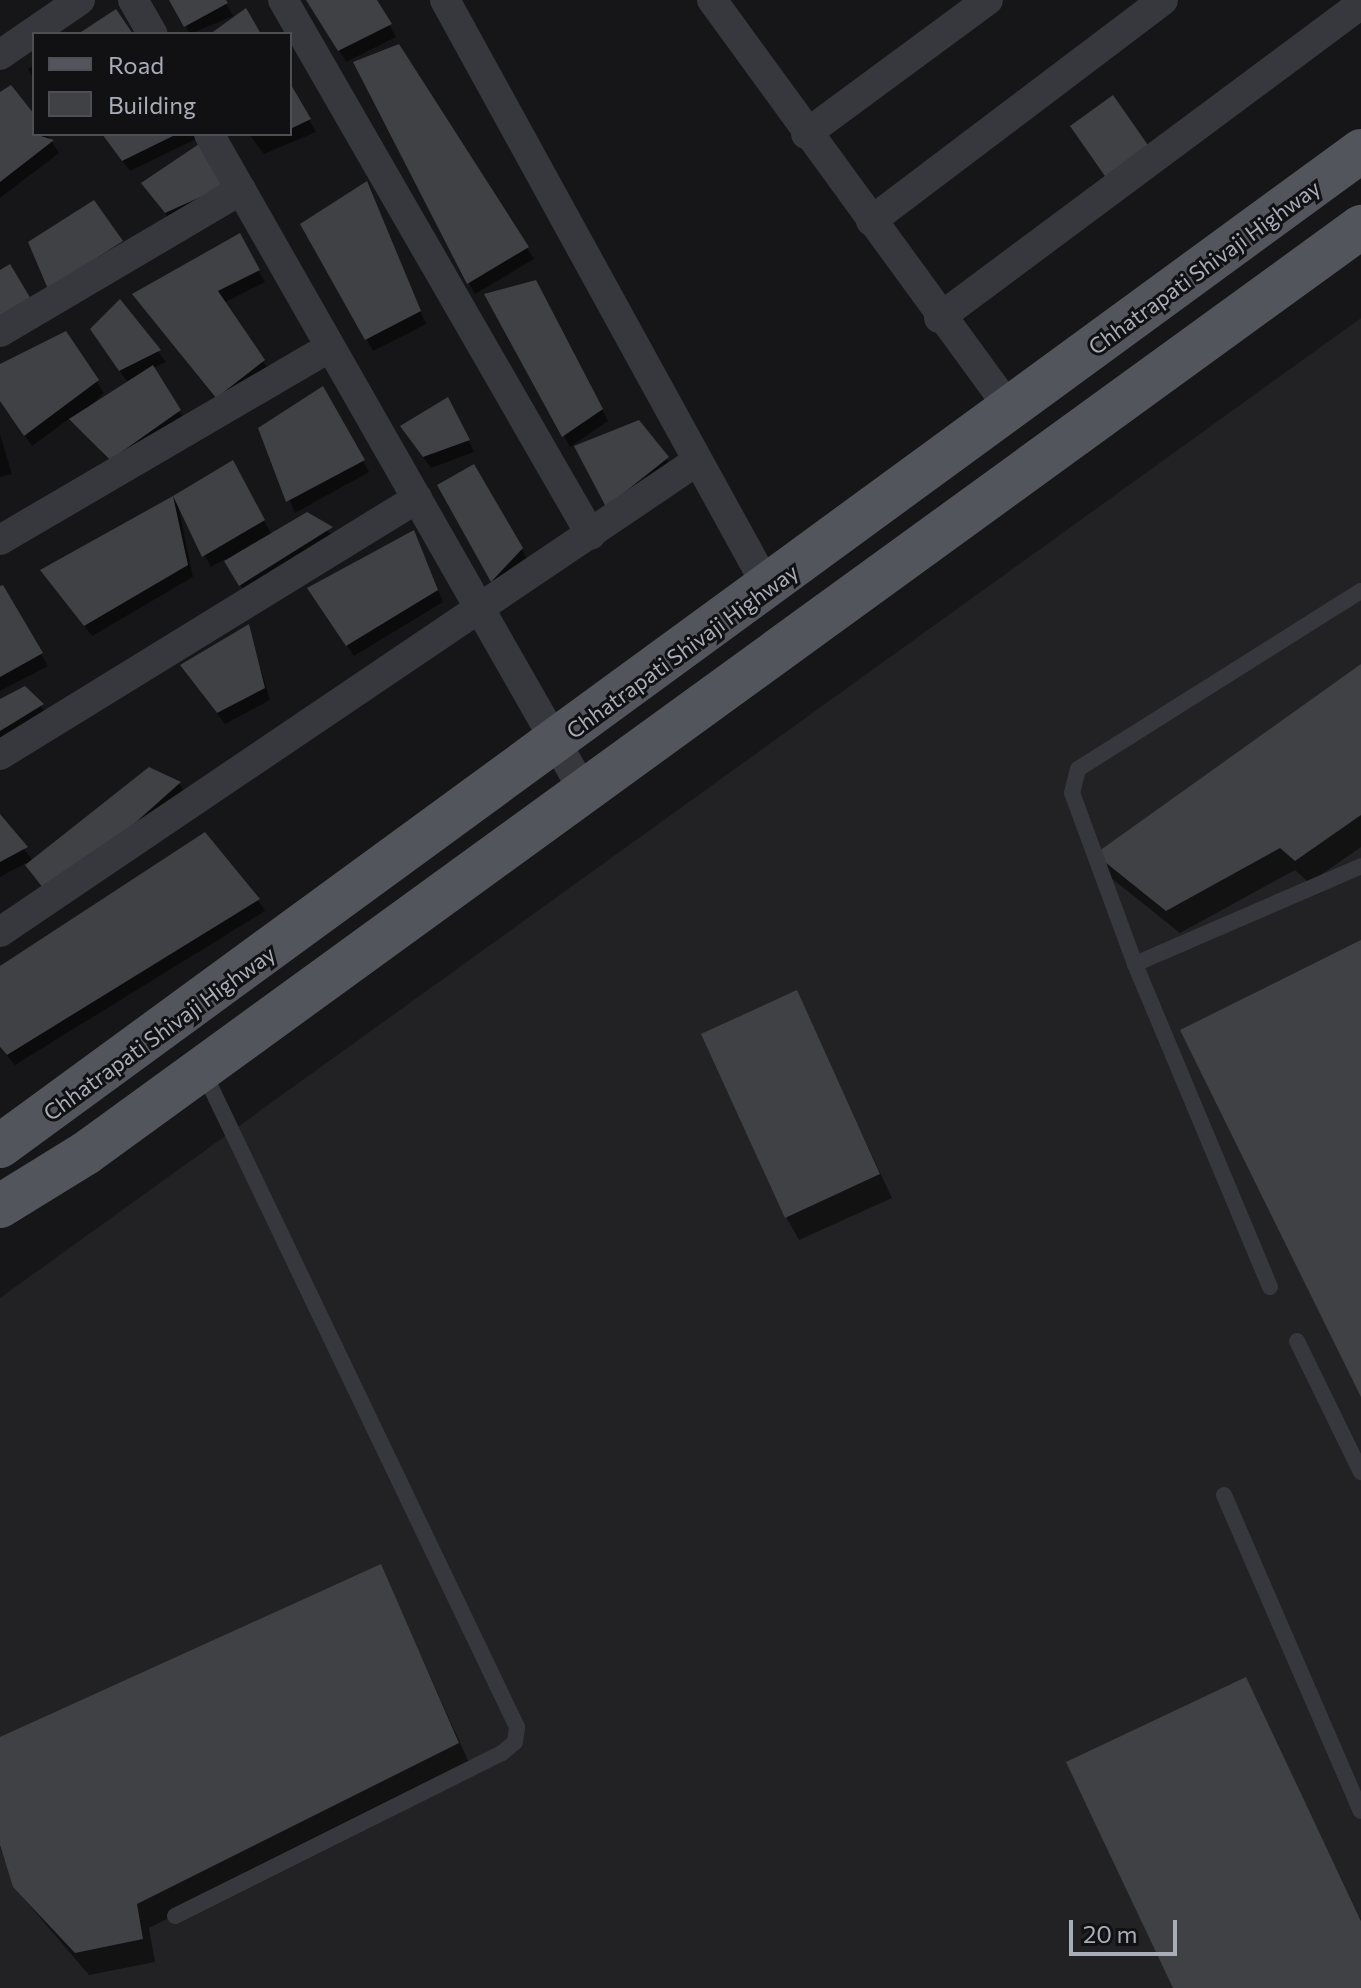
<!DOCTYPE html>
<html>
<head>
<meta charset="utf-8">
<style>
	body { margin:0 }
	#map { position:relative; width:1361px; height:1988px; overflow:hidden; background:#161618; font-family:Commissioner,sans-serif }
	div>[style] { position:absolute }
	.built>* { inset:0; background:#222225 }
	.shadow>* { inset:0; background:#0007 }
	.building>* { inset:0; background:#404145 }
	.service>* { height:16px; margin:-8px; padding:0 8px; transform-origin:8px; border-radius:8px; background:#37383d }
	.minor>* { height:30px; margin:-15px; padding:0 15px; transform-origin:15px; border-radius:15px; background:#37383d }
	.primary>* { height:44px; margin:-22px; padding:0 22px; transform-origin:22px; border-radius:22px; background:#53555c }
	span { translate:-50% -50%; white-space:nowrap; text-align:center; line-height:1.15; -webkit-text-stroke:6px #111113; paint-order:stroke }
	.street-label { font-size:22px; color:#a8adb8 }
	.legend { position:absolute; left:32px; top:32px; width:260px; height:104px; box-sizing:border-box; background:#111113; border:2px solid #4d4f55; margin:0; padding:10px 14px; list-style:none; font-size:24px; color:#a8adb8 }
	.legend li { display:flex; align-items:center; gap:16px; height:40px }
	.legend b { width:40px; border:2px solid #4d4f55 }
	.scale { position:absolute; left:1069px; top:1920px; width:108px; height:36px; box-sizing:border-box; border:4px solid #a8adb8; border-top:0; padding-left:10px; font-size:24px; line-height:28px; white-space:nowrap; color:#a8adb8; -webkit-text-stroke:6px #111113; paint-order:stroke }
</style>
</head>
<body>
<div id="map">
	<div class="built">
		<i style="clip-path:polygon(1361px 318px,1361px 1988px,0 1988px,0 1298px)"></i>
	</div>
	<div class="shadow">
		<i style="clip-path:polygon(171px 0,224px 0,233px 16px,190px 34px)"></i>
		<i style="clip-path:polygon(308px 0,375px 0,396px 37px,346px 62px)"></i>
		<i style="clip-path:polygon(34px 65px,34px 80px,28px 69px)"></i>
		<i style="clip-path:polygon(290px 87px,316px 132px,264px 154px,249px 134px,290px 134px)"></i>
		<i style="clip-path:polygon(0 95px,34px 118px,34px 134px,47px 134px,59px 153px,0 198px)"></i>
		<i style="clip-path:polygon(102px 134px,193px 134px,196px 139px,130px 171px)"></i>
		<i style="clip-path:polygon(234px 182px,173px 224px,143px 183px)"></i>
		<i style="clip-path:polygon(372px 195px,426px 324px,373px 351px,303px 225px)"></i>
		<i style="clip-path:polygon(239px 236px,265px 282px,224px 303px,270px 372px,224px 409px,134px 295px)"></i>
		<i style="clip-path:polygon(527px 248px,534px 259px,475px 294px,469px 283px)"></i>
		<i style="clip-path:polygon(542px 294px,608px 421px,570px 447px,487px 295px)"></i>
		<i style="clip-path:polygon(120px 302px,166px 362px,153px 368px,186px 422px,118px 470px,70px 418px,32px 446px,0 400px,0 366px,65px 334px,104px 393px,86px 410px,128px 383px,99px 341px)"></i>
		<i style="clip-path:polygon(322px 388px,369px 472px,295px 513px,260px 428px)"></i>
		<i style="clip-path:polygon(454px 411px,474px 452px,431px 468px,402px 427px)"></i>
		<i style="clip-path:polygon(638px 422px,674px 470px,614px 517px)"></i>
		<i style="clip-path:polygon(0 434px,12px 474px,0 477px)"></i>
		<i style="clip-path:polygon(232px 463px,272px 535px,307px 514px,338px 540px,247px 596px,225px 559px,211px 567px,178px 505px,193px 577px,92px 636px,42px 570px)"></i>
		<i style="clip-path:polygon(474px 467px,528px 561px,499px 591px,440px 486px)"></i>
		<i style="clip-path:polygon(419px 544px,443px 602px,354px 656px,316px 600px)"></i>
		<i style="clip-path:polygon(2px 588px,48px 666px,0 691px,0 589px)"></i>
		<i style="clip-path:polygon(248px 627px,270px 700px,225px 724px,189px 677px)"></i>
		<i style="clip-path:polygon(1361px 667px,1361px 847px,1309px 883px,1295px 870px,1180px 933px,1110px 877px,1097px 854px)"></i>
		<i style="clip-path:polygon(25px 688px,49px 716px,0 746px,0 701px)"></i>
		<i style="clip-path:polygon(179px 783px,186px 794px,59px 908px,26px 863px,0 877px,0 817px,33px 861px)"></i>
		<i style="clip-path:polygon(258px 900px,265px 911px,15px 1065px,0 1048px,0 968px)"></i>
		<i style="clip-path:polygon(796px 993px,892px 1198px,799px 1240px,786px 1217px)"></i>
		<i style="clip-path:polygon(381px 1567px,471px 1767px,149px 1928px,155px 1962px,89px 1975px,14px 1887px,0 1847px,0 1739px)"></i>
		<i style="clip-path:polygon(1245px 1679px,1361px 1920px,1361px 1988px,1175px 1988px)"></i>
	</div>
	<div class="building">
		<i style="clip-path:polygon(169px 0,226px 0,228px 3px,184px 27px)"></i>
		<i style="clip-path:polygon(306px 0,377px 0,392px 24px,338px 51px)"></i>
		<i style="clip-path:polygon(246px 8px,261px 34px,210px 34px)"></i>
		<i style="clip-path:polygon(116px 9px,133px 34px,78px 34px)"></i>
		<i style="clip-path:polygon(399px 44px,529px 247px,467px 284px,353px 62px)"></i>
		<i style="clip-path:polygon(290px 83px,311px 119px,290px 129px)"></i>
		<i style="clip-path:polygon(11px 85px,34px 114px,34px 134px,54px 140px,0 182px,0 92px)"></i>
		<i style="clip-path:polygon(1113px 95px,1150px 148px,1107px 179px,1070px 126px)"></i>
		<i style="clip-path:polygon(102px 134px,177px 134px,122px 161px)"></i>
		<i style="clip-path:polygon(199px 144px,236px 181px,165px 213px,141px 183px)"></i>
		<i style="clip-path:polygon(367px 181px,421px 311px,365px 340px,300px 224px)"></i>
		<i style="clip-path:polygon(94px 200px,123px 241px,48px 289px,28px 242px)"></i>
		<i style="clip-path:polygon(240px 233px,260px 270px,218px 291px,265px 360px,216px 398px,132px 294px)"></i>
		<i style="clip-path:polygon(10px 264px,31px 299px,0 324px,0 270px)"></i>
		<i style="clip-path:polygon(536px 280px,603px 409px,562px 437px,484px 294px)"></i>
		<i style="clip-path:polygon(120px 299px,161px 350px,119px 371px,90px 329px)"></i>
		<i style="clip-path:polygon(66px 331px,99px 380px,24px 436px,0 401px,0 364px)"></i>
		<i style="clip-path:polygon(153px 365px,181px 410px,110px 460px,69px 419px)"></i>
		<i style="clip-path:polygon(323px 386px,365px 460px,286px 502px,258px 428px)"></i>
		<i style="clip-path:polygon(448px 397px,470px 440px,423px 457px,400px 426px)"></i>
		<i style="clip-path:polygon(639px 420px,669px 457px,606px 507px,574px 446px)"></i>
		<i style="clip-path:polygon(233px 460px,265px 520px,202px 557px,173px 496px)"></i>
		<i style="clip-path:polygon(474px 464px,523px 548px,491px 582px,437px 485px)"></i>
		<i style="clip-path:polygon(173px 496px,188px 565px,84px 626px,40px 570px)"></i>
		<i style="clip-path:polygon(307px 512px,333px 527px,239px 586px,224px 561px)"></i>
		<i style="clip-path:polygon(414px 530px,438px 590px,346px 646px,307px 588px)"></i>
		<i style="clip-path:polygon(3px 585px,43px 653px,0 677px,0 586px)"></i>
		<i style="clip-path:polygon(249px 624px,265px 688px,217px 713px,180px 665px)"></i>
		<i style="clip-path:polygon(1361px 664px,1361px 815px,1295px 861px,1280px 848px,1166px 911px,1095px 854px)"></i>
		<i style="clip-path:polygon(25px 686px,44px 704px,0 731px,0 699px)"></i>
		<i style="clip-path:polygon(149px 767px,181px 782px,51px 898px,25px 865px)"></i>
		<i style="clip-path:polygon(0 814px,28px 847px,0 862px)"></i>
		<i style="clip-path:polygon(205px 832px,260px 899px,7px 1055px,0 1047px,0 966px)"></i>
		<i style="clip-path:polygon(1361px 940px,1361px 1397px,1180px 1030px)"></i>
		<i style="clip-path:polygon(797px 990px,880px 1174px,785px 1218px,701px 1034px)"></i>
		<i style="clip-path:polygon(381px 1564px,459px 1743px,137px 1904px,143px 1939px,75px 1953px,13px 1887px,0 1845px,0 1737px)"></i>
		<i style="clip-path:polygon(1246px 1677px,1361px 1921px,1361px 1988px,1173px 1988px,1066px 1762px)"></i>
	</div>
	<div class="service">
		<i style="left:1135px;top:964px;width:182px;rotate:-110.2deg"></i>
		<i style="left:1072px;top:793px;width:25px;rotate:-76deg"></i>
		<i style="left:1078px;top:769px;width:334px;rotate:-32.2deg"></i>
		<i style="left:1270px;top:1287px;width:350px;rotate:-112.7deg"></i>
		<i style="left:1135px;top:964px;width:246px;rotate:-23.4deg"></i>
		<i style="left:1297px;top:1341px;width:146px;rotate:64deg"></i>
		<i style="left:1224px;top:1495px;width:344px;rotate:66.6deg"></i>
		<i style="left:175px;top:1916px;width:365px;rotate:-26.5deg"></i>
		<i style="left:502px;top:1753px;width:17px;rotate:-40deg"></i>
		<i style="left:515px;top:1742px;width:15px;rotate:-82deg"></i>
		<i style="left:517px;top:1727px;width:730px;rotate:-115.58deg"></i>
	</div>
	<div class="minor">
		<i style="left:133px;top:0;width:39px;rotate:60deg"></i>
		<i style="left:283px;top:0;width:617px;rotate:60.07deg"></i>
		<i style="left:445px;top:0;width:671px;rotate:61.22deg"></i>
		<i style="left:712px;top:0;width:506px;rotate:53.92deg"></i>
		<i style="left:0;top:55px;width:97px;rotate:-34.5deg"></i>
		<i style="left:209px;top:134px;width:753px;rotate:60.3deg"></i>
		<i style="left:806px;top:134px;width:226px;rotate:-36.4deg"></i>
		<i style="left:871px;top:221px;width:366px;rotate:-37.1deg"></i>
		<i style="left:939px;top:318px;width:526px;rotate:-36.65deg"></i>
		<i style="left:0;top:332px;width:280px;rotate:-30.5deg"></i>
		<i style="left:0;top:540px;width:382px;rotate:-30.3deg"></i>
		<i style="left:0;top:755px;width:490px;rotate:-31.6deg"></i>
		<i style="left:0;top:932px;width:841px;rotate:-34.05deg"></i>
	</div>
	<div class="primary">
		<i style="left:0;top:1146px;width:1686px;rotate:-36.17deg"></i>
		<i style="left:0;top:1206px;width:101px;rotate:-31.6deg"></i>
		<i style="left:86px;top:1153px;width:1576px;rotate:-35.99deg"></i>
	</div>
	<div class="street-label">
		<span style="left:1204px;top:267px;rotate:-36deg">Chhatrapati Shivaji Highway</span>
		<span style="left:682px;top:651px;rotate:-36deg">Chhatrapati Shivaji Highway</span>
		<span style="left:159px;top:1033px;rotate:-36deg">Chhatrapati Shivaji Highway</span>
	</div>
	<ul class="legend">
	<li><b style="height:10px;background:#53555c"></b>Road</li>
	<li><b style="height:22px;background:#404145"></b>Building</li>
	</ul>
	<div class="scale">20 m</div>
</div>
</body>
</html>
